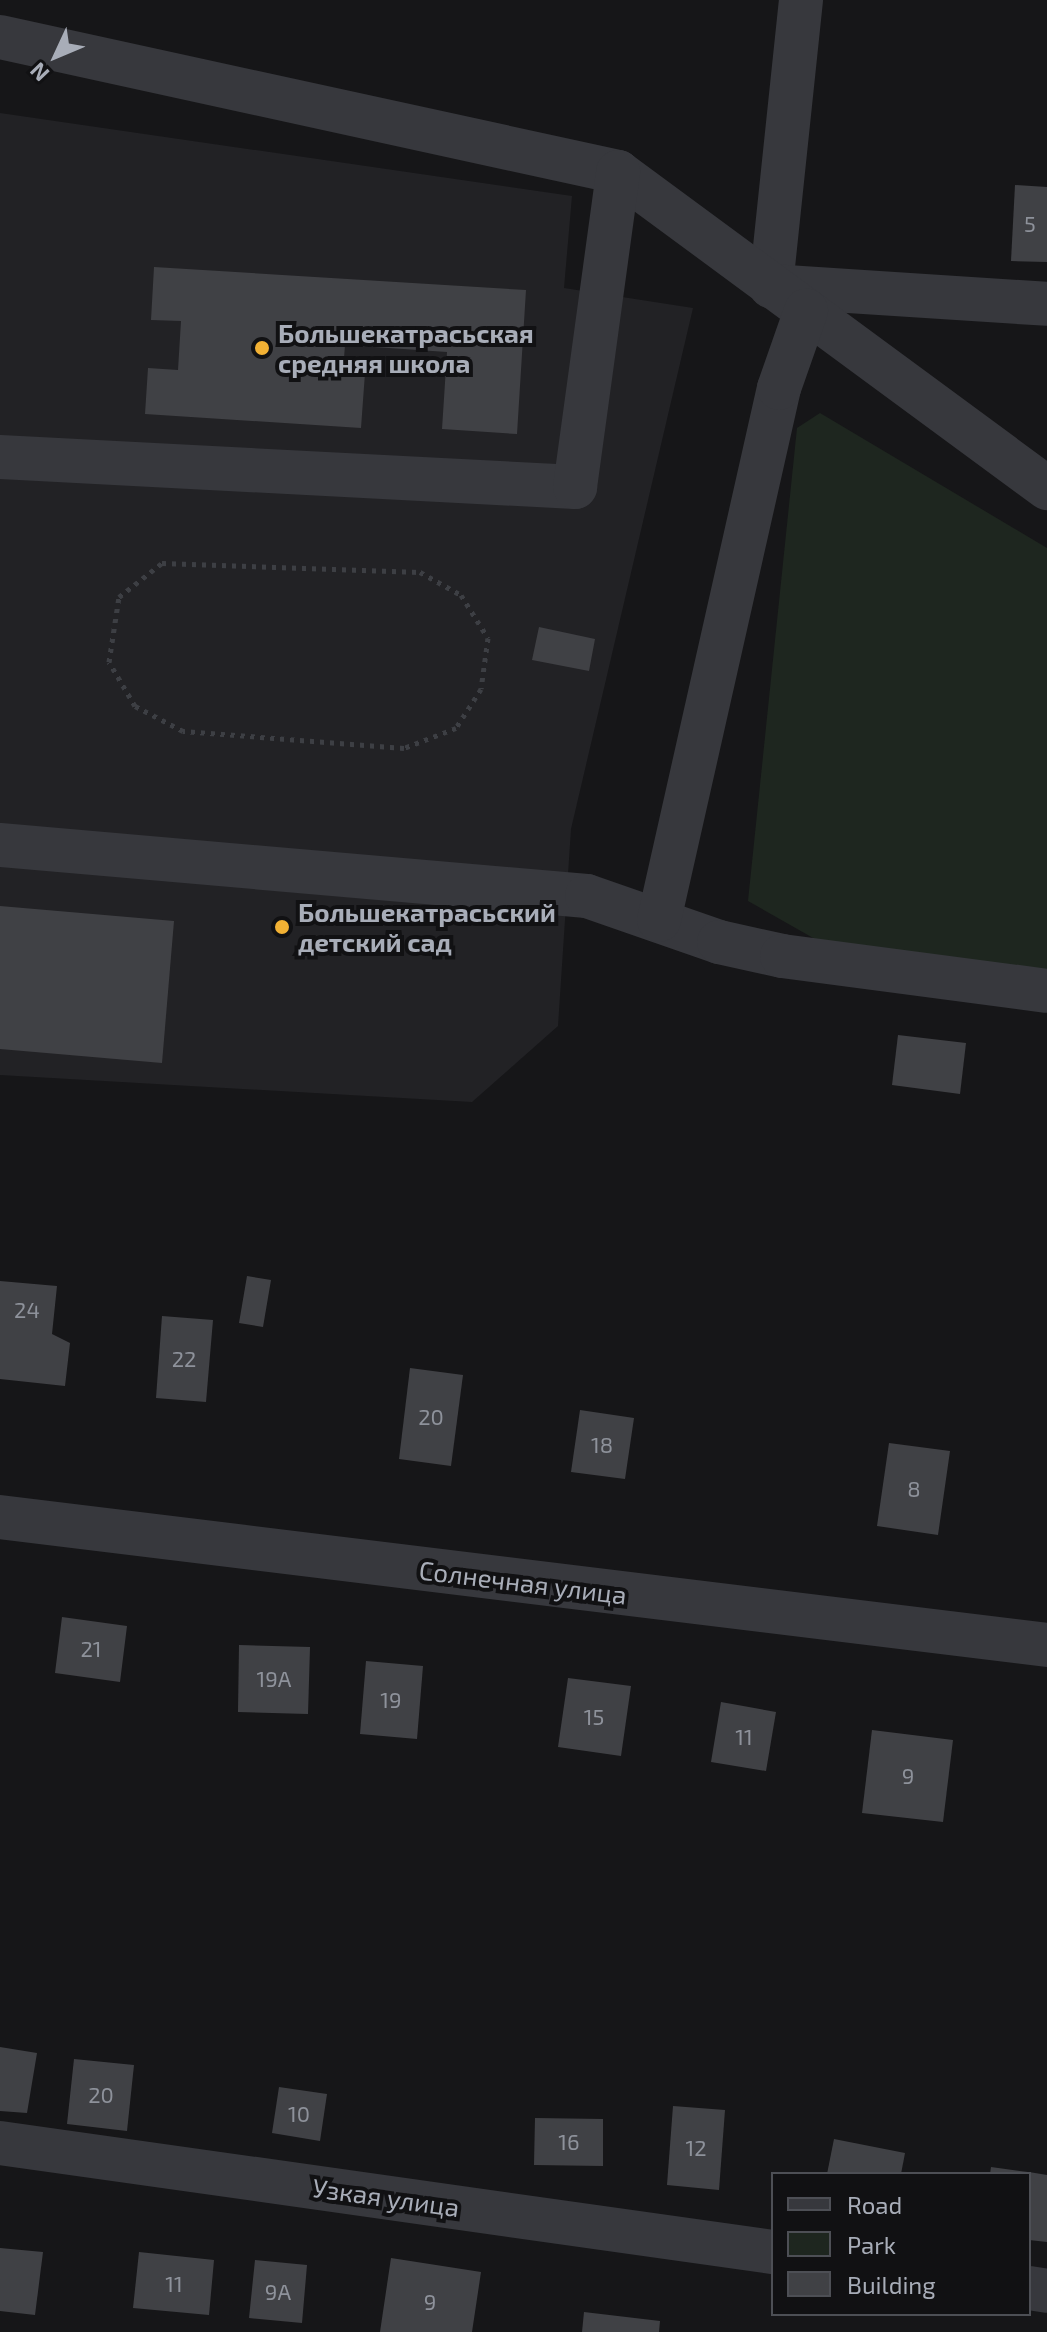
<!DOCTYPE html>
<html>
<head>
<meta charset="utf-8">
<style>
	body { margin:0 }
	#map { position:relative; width:1047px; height:2332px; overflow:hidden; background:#161618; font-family:"Exo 2",sans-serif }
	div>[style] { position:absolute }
	.built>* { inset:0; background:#222225 }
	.green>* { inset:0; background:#1e261f }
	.building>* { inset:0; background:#404145 }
	.path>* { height:5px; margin-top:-2.5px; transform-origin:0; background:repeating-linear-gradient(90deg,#3d3f44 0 4px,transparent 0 10px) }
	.minor>* { height:44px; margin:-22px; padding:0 22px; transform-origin:22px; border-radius:22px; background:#37383d }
	.dots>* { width:22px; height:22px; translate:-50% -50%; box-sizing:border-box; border:4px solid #111113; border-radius:50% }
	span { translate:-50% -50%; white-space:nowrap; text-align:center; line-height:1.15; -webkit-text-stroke:8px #111113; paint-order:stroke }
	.number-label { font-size:22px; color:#8e929b }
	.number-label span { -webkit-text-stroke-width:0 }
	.poi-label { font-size:26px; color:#a8adb8; font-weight:700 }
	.left { translate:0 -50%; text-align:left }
	.street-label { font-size:26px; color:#a8adb8 }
	.legend { position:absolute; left:771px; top:2172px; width:260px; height:144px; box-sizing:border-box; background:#111113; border:2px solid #4d4f55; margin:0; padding:10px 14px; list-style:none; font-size:24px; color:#a8adb8 }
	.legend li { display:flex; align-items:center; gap:16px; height:40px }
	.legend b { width:40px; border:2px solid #4d4f55 }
	.north { position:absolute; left:16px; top:16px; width:80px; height:80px; -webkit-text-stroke:6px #111113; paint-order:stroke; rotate:226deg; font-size:22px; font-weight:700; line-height:32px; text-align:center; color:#a8adb8 }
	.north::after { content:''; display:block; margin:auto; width:28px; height:36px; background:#a8adb8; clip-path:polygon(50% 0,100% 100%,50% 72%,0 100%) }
</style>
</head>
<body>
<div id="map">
	<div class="built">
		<i style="clip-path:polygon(0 113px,572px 196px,564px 288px,693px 308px,571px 829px,558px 1026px,472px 1102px,0 1075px)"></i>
	</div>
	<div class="green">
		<i style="clip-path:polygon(820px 413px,1047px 548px,1047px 976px,822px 943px,748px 901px,797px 428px)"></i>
	</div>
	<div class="building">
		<i style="clip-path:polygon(1015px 185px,1047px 187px,1047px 262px,1011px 261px)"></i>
		<i style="clip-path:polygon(154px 267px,526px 290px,517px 434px,442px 429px,447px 352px,345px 345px,343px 371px,365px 373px,361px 428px,145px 414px,148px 368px,178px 370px,181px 321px,151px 320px)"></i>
		<i style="clip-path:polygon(539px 627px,595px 639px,589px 671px,532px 660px)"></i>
		<i style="clip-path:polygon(0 906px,174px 921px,162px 1063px,0 1049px)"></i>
		<i style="clip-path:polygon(898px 1035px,966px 1043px,960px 1094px,892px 1085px)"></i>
		<i style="clip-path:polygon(247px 1276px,271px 1280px,263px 1327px,239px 1323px)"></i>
		<i style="clip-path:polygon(0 1281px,57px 1286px,52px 1334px,70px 1343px,65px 1386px,0 1379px)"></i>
		<i style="clip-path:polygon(162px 1316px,213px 1320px,206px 1402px,156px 1398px)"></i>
		<i style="clip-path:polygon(410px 1368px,463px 1375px,451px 1466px,399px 1459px)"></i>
		<i style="clip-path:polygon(580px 1410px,634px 1418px,625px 1479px,571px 1472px)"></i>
		<i style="clip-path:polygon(889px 1443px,950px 1451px,938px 1535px,877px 1526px)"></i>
		<i style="clip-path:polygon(62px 1617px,127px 1626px,120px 1682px,55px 1673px)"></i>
		<i style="clip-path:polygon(239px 1645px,310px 1647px,308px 1714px,238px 1712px)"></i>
		<i style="clip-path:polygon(366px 1661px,423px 1666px,417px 1739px,360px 1734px)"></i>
		<i style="clip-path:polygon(568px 1678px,631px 1686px,621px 1756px,558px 1747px)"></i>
		<i style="clip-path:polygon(721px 1702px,776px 1712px,766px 1771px,711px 1762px)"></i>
		<i style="clip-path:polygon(872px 1730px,953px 1740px,943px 1822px,862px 1813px)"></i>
		<i style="clip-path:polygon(0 2047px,37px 2053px,27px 2113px,0 2111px)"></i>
		<i style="clip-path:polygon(74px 2059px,134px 2065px,127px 2131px,67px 2124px)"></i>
		<i style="clip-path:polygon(279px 2087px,327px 2094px,320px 2141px,272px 2133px)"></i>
		<i style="clip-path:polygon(673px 2106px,725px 2110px,719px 2190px,667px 2185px)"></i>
		<i style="clip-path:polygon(535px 2118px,603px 2119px,603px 2166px,534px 2165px)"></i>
		<i style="clip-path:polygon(834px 2139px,905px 2153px,901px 2174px,827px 2174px)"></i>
		<i style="clip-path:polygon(991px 2167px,1028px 2172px,1028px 2174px,990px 2174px)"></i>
		<i style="clip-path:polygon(1029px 2172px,1047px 2175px,1047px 2242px,1029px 2240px)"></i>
		<i style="clip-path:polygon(0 2248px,43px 2252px,35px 2315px,0 2311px)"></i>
		<i style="clip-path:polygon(139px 2252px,214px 2260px,209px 2315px,133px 2308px)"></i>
		<i style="clip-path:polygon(391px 2258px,481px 2272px,472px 2332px,380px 2332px)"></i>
		<i style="clip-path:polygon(255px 2260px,307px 2265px,302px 2323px,249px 2318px)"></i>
		<i style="clip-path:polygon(584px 2312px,660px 2321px,659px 2332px,582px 2332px)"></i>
	</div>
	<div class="path">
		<i style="left:162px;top:563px;width:258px;rotate:2deg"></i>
		<i style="left:420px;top:572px;width:47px;rotate:29.3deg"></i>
		<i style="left:461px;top:595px;width:51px;rotate:57.9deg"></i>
		<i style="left:488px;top:638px;width:51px;rotate:97.8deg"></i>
		<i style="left:481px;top:689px;width:46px;rotate:122.7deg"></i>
		<i style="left:456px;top:728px;width:56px;rotate:159deg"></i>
		<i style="left:404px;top:748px;width:222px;rotate:-175.6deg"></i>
		<i style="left:183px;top:731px;width:54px;rotate:-152.5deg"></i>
		<i style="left:135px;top:706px;width:51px;rotate:-120.6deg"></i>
		<i style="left:109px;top:662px;width:66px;rotate:-81.3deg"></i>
		<i style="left:119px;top:597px;width:55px;rotate:-38.3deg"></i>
	</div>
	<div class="minor">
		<i style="left:801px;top:0;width:288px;rotate:96deg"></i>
		<i style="left:771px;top:286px;width:277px;rotate:3.7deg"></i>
		<i style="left:0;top:37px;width:633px;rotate:12.32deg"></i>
		<i style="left:618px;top:172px;width:533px;rotate:36.38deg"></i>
		<i style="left:0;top:457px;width:576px;rotate:2.99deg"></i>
		<i style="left:575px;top:487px;width:318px;rotate:-82.2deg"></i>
		<i style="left:0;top:845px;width:589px;rotate:4.97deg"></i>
		<i style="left:587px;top:896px;width:140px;rotate:19.2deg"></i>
		<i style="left:719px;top:942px;width:65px;rotate:12.5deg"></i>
		<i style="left:782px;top:956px;width:267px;rotate:7.5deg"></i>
		<i style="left:659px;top:920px;width:545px;rotate:-77.29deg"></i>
		<i style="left:779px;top:388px;width:82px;rotate:-70.7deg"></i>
		<i style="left:0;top:1517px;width:1055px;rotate:6.97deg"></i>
		<i style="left:0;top:2143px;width:781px;rotate:8.03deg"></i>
		<i style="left:1029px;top:2288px;width:18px;rotate:9deg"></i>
	</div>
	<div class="dots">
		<i style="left:262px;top:348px;background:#f2b134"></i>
		<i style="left:282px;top:927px;background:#f2b134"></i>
	</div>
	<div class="number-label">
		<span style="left:1030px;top:224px">5</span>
		<span style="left:27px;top:1310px">24</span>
		<span style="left:184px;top:1359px">22</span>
		<span style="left:431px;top:1417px">20</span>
		<span style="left:602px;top:1445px">18</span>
		<span style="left:914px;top:1489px">8</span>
		<span style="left:91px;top:1649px">21</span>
		<span style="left:274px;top:1679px">19А</span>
		<span style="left:391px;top:1700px">19</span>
		<span style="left:594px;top:1717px">15</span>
		<span style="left:744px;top:1737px">11</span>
		<span style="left:908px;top:1776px">9</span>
		<span style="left:101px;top:2095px">20</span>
		<span style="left:299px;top:2114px">10</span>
		<span style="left:569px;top:2142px">16</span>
		<span style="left:696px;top:2148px">12</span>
		<span style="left:174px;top:2284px">11</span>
		<span style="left:278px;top:2292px">9А</span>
		<span style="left:430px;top:2302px">9</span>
	</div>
	<div class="poi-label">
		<span class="left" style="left:278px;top:348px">Большекатрасьская<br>средняя школа</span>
		<span class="left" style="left:298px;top:927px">Большекатрасьский<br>детский сад</span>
	</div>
	<div class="street-label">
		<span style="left:523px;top:1582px;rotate:7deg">Солнечная улица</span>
		<span style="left:386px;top:2197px;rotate:8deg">Узкая улица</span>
	</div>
	<ul class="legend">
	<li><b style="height:10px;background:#37383d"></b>Road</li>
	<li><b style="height:22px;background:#1e261f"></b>Park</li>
	<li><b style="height:22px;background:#404145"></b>Building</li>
	</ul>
	<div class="north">N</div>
</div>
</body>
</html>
